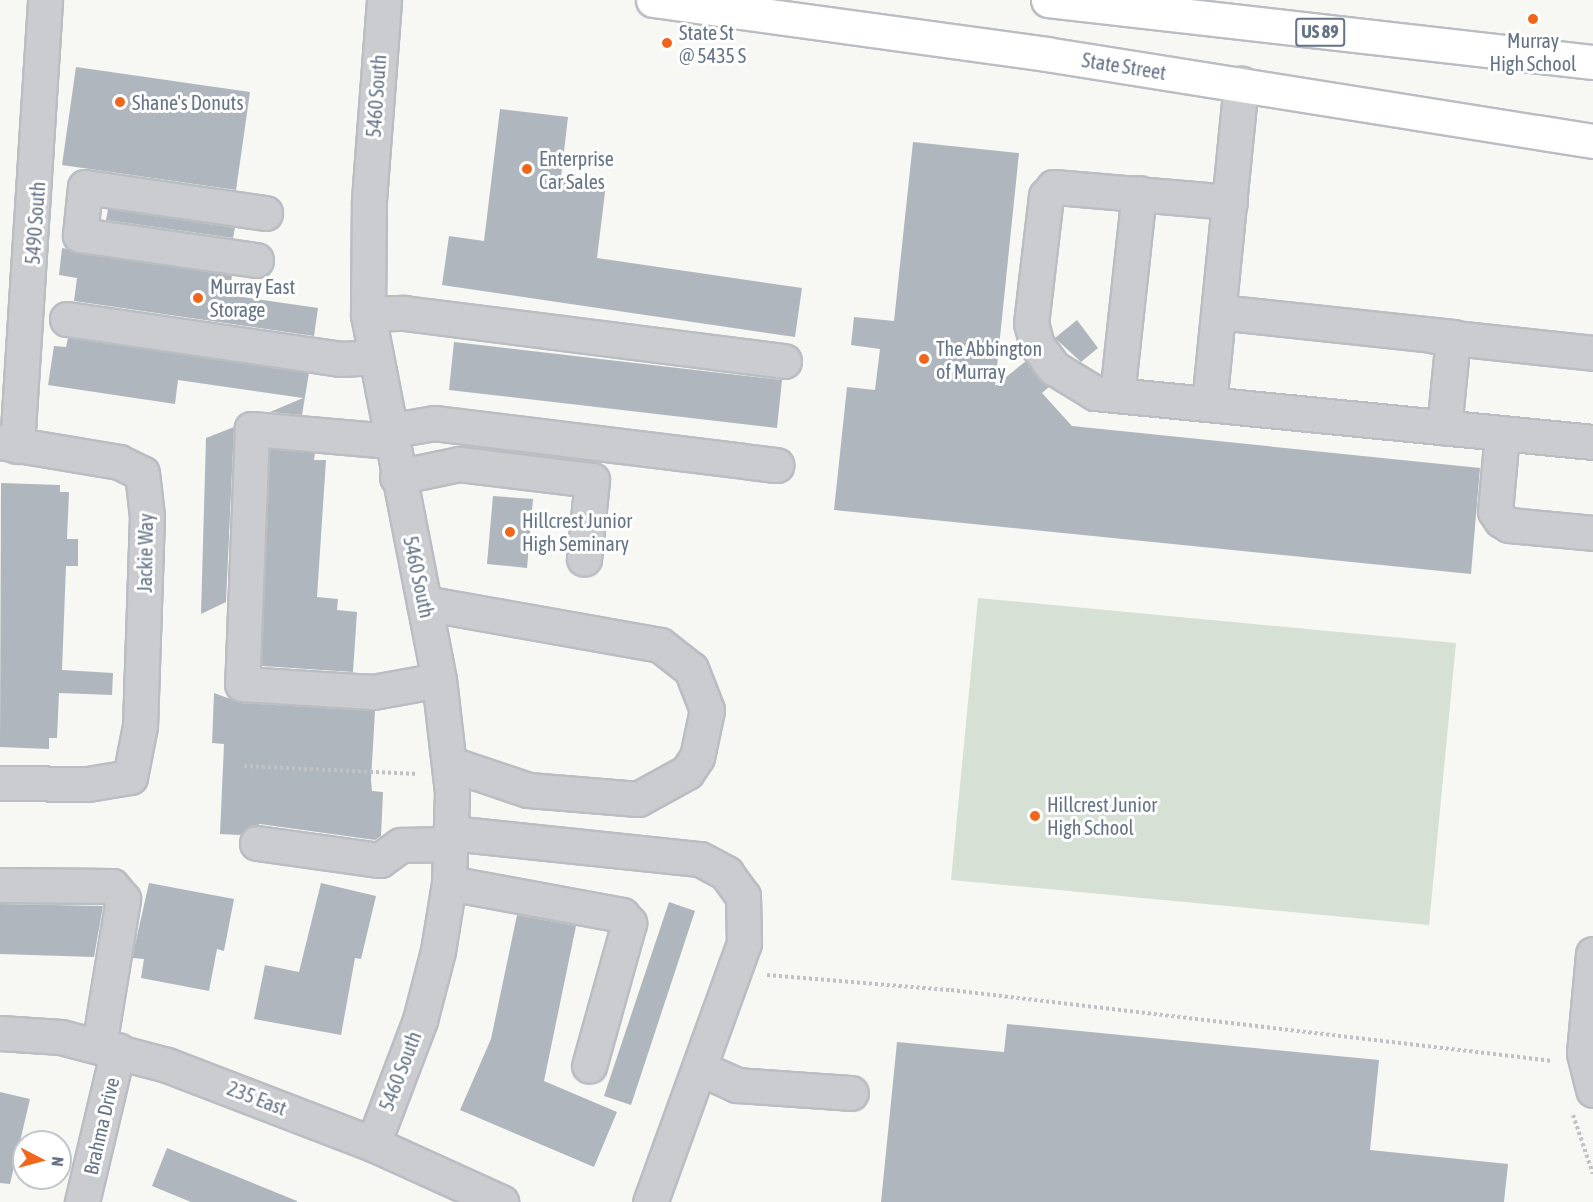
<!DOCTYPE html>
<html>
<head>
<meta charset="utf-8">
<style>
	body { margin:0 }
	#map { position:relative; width:1593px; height:1202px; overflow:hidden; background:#f7f7f4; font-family:"Asap Condensed",sans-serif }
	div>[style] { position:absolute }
	.green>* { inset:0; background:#d7e0d5 }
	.building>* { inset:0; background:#b0b6bd }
	.path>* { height:4px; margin-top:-2px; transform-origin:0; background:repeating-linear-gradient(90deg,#c0c2c5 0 3px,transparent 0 6px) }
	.roads { filter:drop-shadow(2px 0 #babdc2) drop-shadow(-2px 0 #babdc2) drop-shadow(0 2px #babdc2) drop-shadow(0 -2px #babdc2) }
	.minor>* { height:33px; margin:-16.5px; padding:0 16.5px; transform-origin:16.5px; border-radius:16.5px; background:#caccd0 }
	.major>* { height:33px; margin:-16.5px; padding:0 16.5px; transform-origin:16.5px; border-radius:16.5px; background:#fff }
	.dots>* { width:16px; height:16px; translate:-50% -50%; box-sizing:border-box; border:3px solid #fff; border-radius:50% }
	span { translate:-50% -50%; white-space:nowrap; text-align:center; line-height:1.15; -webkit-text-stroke:6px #fff; paint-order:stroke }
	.shield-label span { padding:2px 4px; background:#fff; border:2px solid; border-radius:4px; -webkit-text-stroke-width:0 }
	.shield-label { font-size:18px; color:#647387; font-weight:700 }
	.poi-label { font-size:20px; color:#647387 }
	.left { translate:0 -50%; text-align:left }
	.street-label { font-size:20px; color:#647387 }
	.north { position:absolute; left:12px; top:1130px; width:60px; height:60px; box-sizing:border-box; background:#fff; border:2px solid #c1c7cf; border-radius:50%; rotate:96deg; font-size:16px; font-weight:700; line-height:24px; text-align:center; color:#647387 }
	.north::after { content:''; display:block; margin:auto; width:21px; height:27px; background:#f0671c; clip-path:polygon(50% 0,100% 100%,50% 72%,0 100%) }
</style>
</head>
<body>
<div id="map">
	<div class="green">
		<i style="clip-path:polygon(978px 598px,1456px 643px,1429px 925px,951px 880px)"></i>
	</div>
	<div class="building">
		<i style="clip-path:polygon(76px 67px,250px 92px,236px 190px,62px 165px)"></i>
		<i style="clip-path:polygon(500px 109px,568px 117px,561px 177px,606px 184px,597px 258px,802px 288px,795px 337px,442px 285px,449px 236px,484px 241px)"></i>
		<i style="clip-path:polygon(913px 142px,1019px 153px,995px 386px,1026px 361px,1049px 387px,1042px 393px,1072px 426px,1480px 468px,1471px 574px,834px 510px,847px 387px,875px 390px,880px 349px,851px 345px,854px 317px,894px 321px)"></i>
		<i style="clip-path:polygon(108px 209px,235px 228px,233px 238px,106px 220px)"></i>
		<i style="clip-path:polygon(62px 248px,232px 276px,229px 295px,318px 308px,314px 336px,74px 301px,77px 278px,59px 275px)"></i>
		<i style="clip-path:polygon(1077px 320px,1098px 348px,1081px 362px,1055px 338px)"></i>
		<i style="clip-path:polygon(68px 338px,309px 373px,302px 415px,270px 412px,303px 398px,178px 380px,175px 404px,48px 385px,54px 346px,66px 347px)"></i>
		<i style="clip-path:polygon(454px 342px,782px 380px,777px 428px,449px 390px)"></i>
		<i style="clip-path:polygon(234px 427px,226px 602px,201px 614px,206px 438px)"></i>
		<i style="clip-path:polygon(270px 449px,315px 453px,314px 460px,326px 460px,317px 597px,338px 599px,337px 610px,357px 612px,353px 672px,261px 666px)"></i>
		<i style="clip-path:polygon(1px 483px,60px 485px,60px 492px,69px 492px,67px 539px,78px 539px,78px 566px,66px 566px,62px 670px,113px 673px,112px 695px,59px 693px,57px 738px,49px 738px,49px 749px,0 747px)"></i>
		<i style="clip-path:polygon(493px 496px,533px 499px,527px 568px,487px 564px)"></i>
		<i style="clip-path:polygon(214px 693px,241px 703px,375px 711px,371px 780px,372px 791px,383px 792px,381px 836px,375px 840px,260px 824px,240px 835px,220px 834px,224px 744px,212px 743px)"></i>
		<i style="clip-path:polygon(149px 883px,234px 899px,224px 951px,217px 949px,209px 991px,141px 978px,144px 959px,132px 958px)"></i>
		<i style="clip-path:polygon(321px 883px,376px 896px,361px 959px,355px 958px,341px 1035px,254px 1019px,265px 965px,299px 972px)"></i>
		<i style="clip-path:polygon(669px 902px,695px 911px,631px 1105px,604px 1096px)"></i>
		<i style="clip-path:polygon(0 904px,103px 906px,94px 957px,0 954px)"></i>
		<i style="clip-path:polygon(517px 915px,576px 926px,544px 1081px,617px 1112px,594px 1167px,460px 1110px,491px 1039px)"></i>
		<i style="clip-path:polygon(1007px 1024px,1379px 1060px,1370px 1150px,1508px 1164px,1504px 1202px,881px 1202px,897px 1042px,1004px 1052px)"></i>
		<i style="clip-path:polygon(0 1092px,30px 1099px,10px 1184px,0 1183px)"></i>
		<i style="clip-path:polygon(167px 1148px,297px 1201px,297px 1202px,191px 1202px,152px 1186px)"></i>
	</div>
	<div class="path">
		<i style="left:244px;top:766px;width:174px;rotate:2.6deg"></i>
		<i style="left:767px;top:975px;width:185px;rotate:4.7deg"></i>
		<i style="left:951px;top:990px;width:606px;rotate:6.73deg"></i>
		<i style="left:1573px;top:1115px;width:62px;rotate:71.3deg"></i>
	</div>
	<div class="roads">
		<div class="minor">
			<i style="left:1230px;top:202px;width:177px;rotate:-175.1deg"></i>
			<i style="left:1054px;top:187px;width:12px;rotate:132deg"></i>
			<i style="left:1046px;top:196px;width:128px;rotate:96.7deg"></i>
			<i style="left:1031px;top:323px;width:23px;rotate:75deg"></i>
			<i style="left:1037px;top:345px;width:29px;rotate:54deg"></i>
			<i style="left:1054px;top:368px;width:48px;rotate:31.4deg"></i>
			<i style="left:1095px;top:393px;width:500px;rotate:5.62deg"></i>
			<i style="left:256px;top:260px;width:178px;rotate:-171.9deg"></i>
			<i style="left:80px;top:235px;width:48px;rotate:-84.1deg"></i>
			<i style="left:85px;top:187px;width:182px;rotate:8.2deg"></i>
			<i style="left:1219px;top:312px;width:235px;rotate:6.1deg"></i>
			<i style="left:1453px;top:337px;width:91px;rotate:95.6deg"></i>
			<i style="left:368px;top:314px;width:36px;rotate:-2deg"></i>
			<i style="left:404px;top:313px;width:383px;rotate:7.2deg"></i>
			<i style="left:67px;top:319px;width:276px;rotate:8.3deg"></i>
			<i style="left:340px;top:359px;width:33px;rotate:-3deg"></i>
			<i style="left:1435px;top:336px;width:159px;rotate:6.1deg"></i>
			<i style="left:1117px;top:395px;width:203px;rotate:-83.8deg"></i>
			<i style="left:1209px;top:404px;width:322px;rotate:-84.3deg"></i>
			<i style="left:388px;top:431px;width:47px;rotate:-9.9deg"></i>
			<i style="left:434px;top:423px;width:345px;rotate:7deg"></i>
			<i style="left:1502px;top:433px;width:78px;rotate:95.1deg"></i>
			<i style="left:1495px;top:511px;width:11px;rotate:56deg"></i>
			<i style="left:1501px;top:520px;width:9px;rotate:32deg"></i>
			<i style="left:1509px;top:525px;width:84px;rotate:5.4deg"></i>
			<i style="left:390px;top:441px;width:139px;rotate:-175deg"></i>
			<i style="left:252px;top:429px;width:255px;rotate:92.2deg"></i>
			<i style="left:242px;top:684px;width:131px;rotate:3.5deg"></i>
			<i style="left:373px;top:692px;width:67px;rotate:-10.3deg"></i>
			<i style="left:0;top:442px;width:121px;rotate:9.5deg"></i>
			<i style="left:119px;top:462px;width:25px;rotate:26deg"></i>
			<i style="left:142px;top:473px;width:43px;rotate:83.4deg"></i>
			<i style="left:147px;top:516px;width:210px;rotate:91.9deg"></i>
			<i style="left:140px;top:726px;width:52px;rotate:101.1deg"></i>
			<i style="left:130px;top:777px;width:43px;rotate:170.5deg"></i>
			<i style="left:88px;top:784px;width:88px;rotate:-179.3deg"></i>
			<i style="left:17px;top:446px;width:447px;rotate:-86.4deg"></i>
			<i style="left:397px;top:477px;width:63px;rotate:-11.8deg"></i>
			<i style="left:459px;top:464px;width:134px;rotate:6.9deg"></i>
			<i style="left:592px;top:480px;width:79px;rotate:95.8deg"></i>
			<i style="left:424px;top:603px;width:240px;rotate:10.1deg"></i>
			<i style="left:660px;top:645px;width:39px;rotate:38deg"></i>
			<i style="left:691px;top:669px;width:44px;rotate:68.7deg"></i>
			<i style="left:707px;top:710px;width:48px;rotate:102deg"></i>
			<i style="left:697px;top:757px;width:18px;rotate:124deg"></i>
			<i style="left:687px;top:772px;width:56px;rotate:151.1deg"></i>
			<i style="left:638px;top:799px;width:110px;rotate:-175.3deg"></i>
			<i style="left:528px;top:790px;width:81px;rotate:-161.3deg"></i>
			<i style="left:451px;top:833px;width:250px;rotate:6deg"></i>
			<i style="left:700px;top:859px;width:30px;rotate:28deg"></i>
			<i style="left:726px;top:873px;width:29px;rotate:54deg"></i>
			<i style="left:743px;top:896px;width:47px;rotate:88.8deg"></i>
			<i style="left:744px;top:943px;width:276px;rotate:109.9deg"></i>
			<i style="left:257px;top:843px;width:124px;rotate:7.9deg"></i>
			<i style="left:380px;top:860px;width:26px;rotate:-36deg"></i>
			<i style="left:401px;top:845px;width:50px;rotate:-1.1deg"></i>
			<i style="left:449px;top:883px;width:176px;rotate:10.5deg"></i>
			<i style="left:622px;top:915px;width:11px;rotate:49deg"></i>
			<i style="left:629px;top:923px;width:148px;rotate:105.6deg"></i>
			<i style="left:0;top:885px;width:112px;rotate:0.5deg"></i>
			<i style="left:112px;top:886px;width:17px;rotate:50deg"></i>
			<i style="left:123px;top:899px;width:148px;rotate:99.3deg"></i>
			<i style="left:1593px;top:954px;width:99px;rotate:95.2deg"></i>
			<i style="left:1584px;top:1053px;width:38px;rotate:76deg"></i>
			<i style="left:0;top:1033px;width:61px;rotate:3.8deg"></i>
			<i style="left:61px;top:1037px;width:110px;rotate:14.8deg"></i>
			<i style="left:167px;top:1065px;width:221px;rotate:21deg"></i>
			<i style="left:373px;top:1144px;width:141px;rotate:24.4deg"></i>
			<i style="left:699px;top:1068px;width:42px;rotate:24.1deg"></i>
			<i style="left:737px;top:1085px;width:114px;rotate:4deg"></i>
			<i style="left:373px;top:1144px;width:133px;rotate:-69.2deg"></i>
			<i style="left:420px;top:1020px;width:71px;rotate:-75.4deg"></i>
			<i style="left:438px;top:951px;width:69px;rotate:-80.8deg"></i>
			<i style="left:449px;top:883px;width:91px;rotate:-88.1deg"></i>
			<i style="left:452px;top:792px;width:113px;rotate:-96.6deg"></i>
			<i style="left:439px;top:680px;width:373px;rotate:-101deg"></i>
			<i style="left:368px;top:314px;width:114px;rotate:-89.5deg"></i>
			<i style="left:369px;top:200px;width:201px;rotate:-85.7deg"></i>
			<i style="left:82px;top:1202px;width:156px;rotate:-76.7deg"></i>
		</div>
		<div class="major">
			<i style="left:653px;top:0;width:397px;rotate:7.8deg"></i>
			<i style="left:1046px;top:54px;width:554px;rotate:9.04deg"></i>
			<i style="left:1048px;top:0;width:549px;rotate:6.49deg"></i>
		</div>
	</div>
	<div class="dots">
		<i style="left:1533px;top:19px;background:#f0671c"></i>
		<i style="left:667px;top:43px;background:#f0671c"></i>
		<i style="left:120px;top:102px;background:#f0671c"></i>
		<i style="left:527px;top:169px;background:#f0671c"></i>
		<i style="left:198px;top:298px;background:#f0671c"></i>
		<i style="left:924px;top:359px;background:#f0671c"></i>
		<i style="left:510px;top:532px;background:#f0671c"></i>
		<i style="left:1035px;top:816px;background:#f0671c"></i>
	</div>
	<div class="shield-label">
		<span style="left:1320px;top:32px">US 89</span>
	</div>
	<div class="poi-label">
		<span class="left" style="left:679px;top:44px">State St<br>@ 5435 S</span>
		<span style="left:1533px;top:52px">Murray<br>High School</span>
		<span class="left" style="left:132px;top:102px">Shane's Donuts</span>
		<span class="left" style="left:539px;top:170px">Enterprise<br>Car Sales</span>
		<span class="left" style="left:210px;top:298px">Murray East<br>Storage</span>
		<span class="left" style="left:936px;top:360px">The Abbington<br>of Murray</span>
		<span class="left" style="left:522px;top:532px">Hillcrest Junior<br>High Seminary</span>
		<span class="left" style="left:1047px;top:816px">Hillcrest Junior<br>High School</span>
	</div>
	<div class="street-label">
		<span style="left:1124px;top:66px;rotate:9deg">State Street</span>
		<span style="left:376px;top:96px;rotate:-86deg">5460 South</span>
		<span style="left:35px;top:223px;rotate:-86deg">5490 South</span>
		<span style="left:145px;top:553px;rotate:-89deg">Jackie Way</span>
		<span style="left:419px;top:577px;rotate:78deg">5460 South</span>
		<span style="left:400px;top:1071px;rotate:-69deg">5460 South</span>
		<span style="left:257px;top:1098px;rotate:21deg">235 East</span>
		<span style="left:101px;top:1126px;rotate:-77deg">Brahma Drive</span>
	</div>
	<div class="north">N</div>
</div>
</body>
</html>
